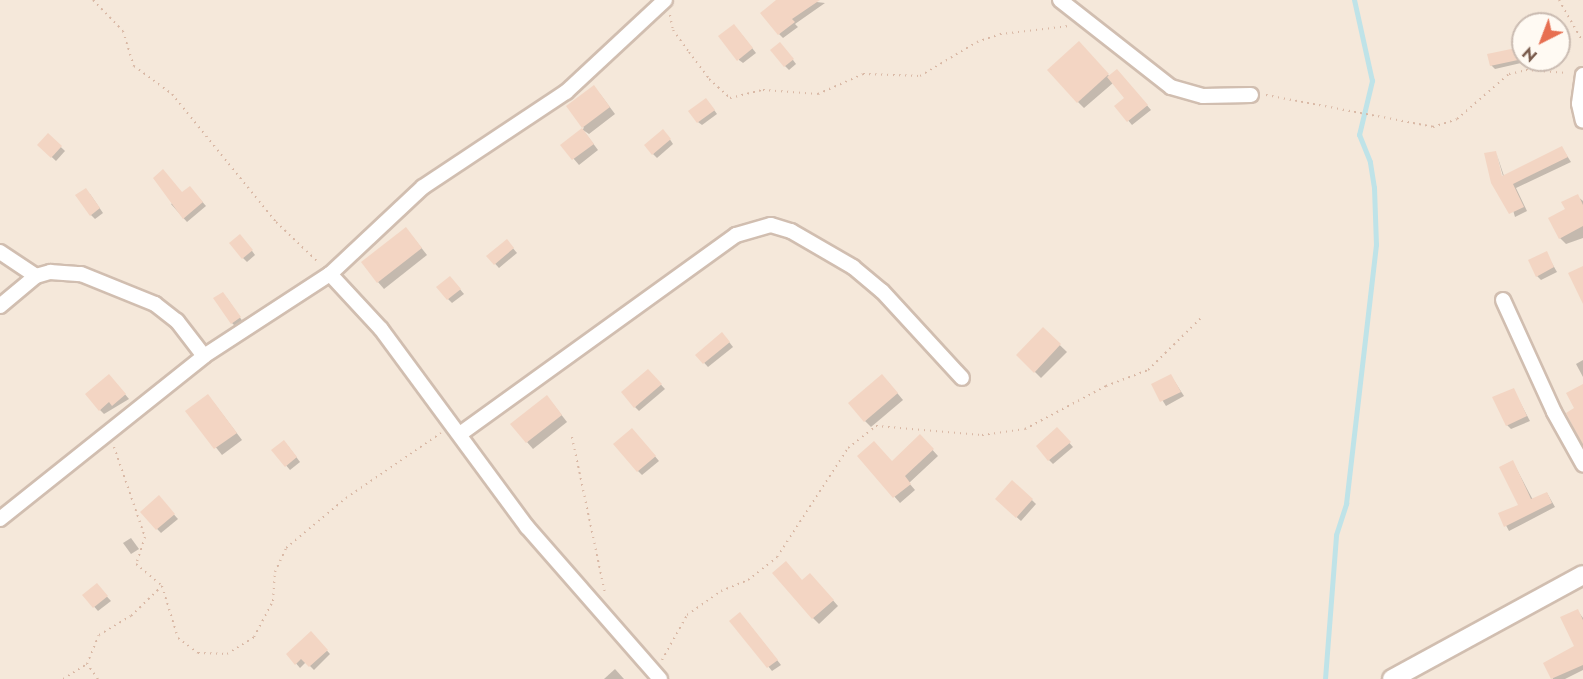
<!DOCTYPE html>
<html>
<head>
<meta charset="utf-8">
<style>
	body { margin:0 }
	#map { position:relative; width:1583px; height:679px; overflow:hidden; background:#fdf6ec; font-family:Jost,sans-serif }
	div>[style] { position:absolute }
	.residential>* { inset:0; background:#f5e8da }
	.shadow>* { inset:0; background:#0003 }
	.stream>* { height:4.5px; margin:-2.25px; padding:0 2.25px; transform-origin:2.25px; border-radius:2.25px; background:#bfe3e8 }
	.building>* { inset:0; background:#f3d5c3 }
	.path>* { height:2px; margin-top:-1px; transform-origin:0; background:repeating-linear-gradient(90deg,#d9b8a5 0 1.5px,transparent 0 6px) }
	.roads { filter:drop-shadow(2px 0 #d1beb0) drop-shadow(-2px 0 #d1beb0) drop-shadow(0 2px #d1beb0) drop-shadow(0 -2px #d1beb0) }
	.street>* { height:14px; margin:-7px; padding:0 7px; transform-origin:7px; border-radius:7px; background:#fff }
	.secondary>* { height:18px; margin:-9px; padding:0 9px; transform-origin:9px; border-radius:9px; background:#fff }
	span { translate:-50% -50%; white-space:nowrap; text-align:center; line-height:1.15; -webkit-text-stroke:5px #fffaf3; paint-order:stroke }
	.north { position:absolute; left:1511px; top:12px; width:60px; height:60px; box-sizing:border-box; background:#fffaf3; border:2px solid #cabbb1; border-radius:50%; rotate:222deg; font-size:16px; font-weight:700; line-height:24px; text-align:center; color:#7a5c4d }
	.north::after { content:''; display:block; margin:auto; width:21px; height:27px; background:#e76f51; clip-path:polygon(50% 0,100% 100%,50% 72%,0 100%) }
</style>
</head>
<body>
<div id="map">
	<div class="residential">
		<i style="clip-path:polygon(evenodd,0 0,1583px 0,1583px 679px,0 679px,0 0,1523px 24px,1559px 24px,1559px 60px,1523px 60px,1523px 24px)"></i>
	</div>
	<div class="shadow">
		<i style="clip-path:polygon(800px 0,825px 3px,795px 24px,798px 27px,783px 38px,779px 34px)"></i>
		<i style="clip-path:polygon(738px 30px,756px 53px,743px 63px,739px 60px)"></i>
		<i style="clip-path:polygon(784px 48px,796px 64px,789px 70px,785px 66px)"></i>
		<i style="clip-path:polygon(1085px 50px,1110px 77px,1121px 75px,1151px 110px,1132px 125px,1116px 106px,1126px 98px,1113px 83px,1084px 108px,1078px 102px)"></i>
		<i style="clip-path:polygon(1515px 50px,1521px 63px,1495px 69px,1491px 65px)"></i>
		<i style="clip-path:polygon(600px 94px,615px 114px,589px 134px,583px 130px,598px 150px,579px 165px,562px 145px,584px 128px,568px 107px)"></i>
		<i style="clip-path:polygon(709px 103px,717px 114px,702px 125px,698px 122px)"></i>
		<i style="clip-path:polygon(48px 135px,65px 151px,56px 161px,39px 145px)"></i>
		<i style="clip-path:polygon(667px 135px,673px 144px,657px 158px,653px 154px)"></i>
		<i style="clip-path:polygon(1562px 148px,1571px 162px,1516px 188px,1527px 211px,1515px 217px,1496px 152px,1504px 176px)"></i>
		<i style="clip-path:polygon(193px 191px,206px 206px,187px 222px,171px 204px)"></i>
		<i style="clip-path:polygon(90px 194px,103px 213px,95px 219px,91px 215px)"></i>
		<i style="clip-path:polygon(1577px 196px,1583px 201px,1583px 238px,1566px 244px,1560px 238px)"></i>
		<i style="clip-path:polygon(412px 236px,427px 255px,384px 289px,378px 282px)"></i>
		<i style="clip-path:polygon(244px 240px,255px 255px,247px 262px,243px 258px)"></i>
		<i style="clip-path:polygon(507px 241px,517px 253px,499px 268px,488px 256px)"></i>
		<i style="clip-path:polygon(1546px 253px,1557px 272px,1541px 280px,1537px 276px)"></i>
		<i style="clip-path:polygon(454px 282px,464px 294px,452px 303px,448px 299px)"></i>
		<i style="clip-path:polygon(227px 298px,243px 322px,236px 327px,232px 323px)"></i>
		<i style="clip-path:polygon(1043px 329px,1067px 352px,1041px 378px,1018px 355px)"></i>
		<i style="clip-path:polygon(726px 338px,733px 347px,708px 367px,697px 355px)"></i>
		<i style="clip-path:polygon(1583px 360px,1583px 377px,1576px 364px)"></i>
		<i style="clip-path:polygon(652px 375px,665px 389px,639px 411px,635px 407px)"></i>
		<i style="clip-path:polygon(1171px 376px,1184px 396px,1166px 406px,1153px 385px)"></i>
		<i style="clip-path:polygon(113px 380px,129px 399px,104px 414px,100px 410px)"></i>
		<i style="clip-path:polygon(888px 382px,903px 400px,871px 427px,865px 421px)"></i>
		<i style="clip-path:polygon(1513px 389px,1530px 421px,1511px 429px,1507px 425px)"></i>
		<i style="clip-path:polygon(214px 403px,242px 440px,222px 455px,187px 411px)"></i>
		<i style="clip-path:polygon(553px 404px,567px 422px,533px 449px,527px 442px)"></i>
		<i style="clip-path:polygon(1057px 429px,1073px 447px,1053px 464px,1049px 460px)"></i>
		<i style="clip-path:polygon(636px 434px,659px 461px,642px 475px,638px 471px)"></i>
		<i style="clip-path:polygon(920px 436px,938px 456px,909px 483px,915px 490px,900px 503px,859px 456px,892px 462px)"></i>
		<i style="clip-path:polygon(288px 446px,300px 462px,290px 470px,273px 450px)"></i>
		<i style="clip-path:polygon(1513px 462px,1533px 500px,1547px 493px,1555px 507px,1509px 531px,1500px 514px,1520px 505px)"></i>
		<i style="clip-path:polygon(1013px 482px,1036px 504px,1021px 521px,997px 499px)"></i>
		<i style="clip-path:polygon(159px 498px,178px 519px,161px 533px,142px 513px)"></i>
		<i style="clip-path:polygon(131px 538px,139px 549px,131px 554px,123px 543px)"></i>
		<i style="clip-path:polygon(803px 581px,816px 581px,838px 606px,819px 624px,813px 618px)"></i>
		<i style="clip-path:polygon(100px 589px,111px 601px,98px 611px,84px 595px)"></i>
		<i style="clip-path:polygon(1577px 610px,1583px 618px,1583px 670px,1565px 679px,1553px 679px,1545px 663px,1576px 647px)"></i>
		<i style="clip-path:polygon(744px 618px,781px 665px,772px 671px,731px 621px)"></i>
		<i style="clip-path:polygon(311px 633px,330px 654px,314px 670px,306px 662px,300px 668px,288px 654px)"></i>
		<i style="clip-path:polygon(615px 669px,624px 679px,604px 679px)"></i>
	</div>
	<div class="stream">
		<i style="left:1325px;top:679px;width:144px;rotate:-85.6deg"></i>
		<i style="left:1336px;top:535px;width:33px;rotate:-72deg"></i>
		<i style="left:1346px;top:504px;width:261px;rotate:-83.4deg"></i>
		<i style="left:1376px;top:245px;width:57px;rotate:-92deg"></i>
		<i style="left:1374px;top:188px;width:26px;rotate:-99deg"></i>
		<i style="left:1370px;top:162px;width:29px;rotate:-112deg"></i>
		<i style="left:1359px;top:135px;width:56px;rotate:-76.5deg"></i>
		<i style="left:1372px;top:81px;width:83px;rotate:-102.5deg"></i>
	</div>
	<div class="building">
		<i style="clip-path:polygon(776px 0,820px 0,792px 19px,795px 22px,778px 35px,760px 13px)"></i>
		<i style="clip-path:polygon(734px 24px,753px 48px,737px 61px,718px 36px)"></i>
		<i style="clip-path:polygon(1079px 41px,1109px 74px,1077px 103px,1047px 70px)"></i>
		<i style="clip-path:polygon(780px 42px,794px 59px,784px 67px,770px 50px)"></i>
		<i style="clip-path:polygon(1516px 48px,1518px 60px,1490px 66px,1487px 54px)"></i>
		<i style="clip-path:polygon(1117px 69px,1148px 105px,1127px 122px,1114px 106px,1124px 98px,1107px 77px)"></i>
		<i style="clip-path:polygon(594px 85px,610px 107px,582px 128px,566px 106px)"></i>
		<i style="clip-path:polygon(706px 98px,715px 110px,697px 123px,688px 111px)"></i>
		<i style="clip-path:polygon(582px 128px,594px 144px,572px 160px,560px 145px)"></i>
		<i style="clip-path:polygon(663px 129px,671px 139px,652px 155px,644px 145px)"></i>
		<i style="clip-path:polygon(48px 133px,62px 146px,51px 158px,37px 145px)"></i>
		<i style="clip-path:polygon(1562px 146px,1568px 157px,1513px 184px,1524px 207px,1509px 214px,1491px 183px,1484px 153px,1496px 151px,1502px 176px)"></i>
		<i style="clip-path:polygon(163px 169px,182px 192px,190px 186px,203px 202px,183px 219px,153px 178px)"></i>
		<i style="clip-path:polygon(86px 188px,100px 208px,90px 216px,75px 195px)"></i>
		<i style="clip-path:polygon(1578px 194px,1583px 205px,1583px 226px,1559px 239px,1548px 218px,1565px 209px,1561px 202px)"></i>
		<i style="clip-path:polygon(406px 227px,422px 248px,377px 283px,361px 262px)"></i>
		<i style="clip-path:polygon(240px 234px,253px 250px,242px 259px,229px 243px)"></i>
		<i style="clip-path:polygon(507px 239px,514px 248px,494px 265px,486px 256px)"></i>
		<i style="clip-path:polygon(1547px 251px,1554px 267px,1536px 277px,1528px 260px)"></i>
		<i style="clip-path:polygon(1583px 266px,1583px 304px,1568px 273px)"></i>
		<i style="clip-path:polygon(450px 276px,461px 289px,447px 300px,436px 287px)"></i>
		<i style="clip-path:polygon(223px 292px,241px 317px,231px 324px,213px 298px)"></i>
		<i style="clip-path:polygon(1043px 327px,1061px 344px,1034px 373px,1016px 355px)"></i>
		<i style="clip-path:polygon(722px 332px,730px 342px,703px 364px,695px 355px)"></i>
		<i style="clip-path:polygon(648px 369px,662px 384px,634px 408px,621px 392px)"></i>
		<i style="clip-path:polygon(109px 374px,126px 394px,112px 406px,109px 402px,99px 411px,85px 394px)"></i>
		<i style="clip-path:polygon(882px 374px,898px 393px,864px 422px,848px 403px)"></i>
		<i style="clip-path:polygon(1171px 374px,1181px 392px,1160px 402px,1151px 384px)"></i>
		<i style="clip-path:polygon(1583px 384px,1583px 446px,1566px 413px,1574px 408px,1566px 393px)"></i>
		<i style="clip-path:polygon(1514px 388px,1527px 416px,1506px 426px,1492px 397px)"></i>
		<i style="clip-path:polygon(208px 394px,237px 433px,214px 449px,185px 411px)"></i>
		<i style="clip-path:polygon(547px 395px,562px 415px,526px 443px,510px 424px)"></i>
		<i style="clip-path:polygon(1057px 427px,1071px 442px,1048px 461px,1036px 446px)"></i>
		<i style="clip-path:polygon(632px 428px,656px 456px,637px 472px,613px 444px)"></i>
		<i style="clip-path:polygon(920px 434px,934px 449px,905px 476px,911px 484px,893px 498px,857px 456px,874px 441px,892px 461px)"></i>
		<i style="clip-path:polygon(284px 440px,297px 457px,285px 467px,271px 450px)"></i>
		<i style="clip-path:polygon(1513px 460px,1531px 499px,1547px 492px,1552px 503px,1504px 527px,1498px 513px,1518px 505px,1499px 467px)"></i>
		<i style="clip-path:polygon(1012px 480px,1033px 499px,1016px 518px,995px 499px)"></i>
		<i style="clip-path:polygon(159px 495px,175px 514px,156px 530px,140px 512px)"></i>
		<i style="clip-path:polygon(786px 561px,802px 580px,810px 573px,834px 600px,812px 619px,772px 573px)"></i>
		<i style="clip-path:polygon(97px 583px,108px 596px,93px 608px,82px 595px)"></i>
		<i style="clip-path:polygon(1578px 609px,1583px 620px,1583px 665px,1551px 679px,1543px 663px,1574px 646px,1560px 617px)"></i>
		<i style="clip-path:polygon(740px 612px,778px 660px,767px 668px,729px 621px)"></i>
		<i style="clip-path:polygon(311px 631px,328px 650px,309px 667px,301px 659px,295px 665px,286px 654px)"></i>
	</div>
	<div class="path">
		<i style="left:93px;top:0;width:43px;rotate:45.9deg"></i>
		<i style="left:123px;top:31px;width:37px;rotate:73deg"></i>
		<i style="left:134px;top:66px;width:47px;rotate:36.4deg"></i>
		<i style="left:172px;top:94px;width:165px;rotate:50.9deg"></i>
		<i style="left:276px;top:222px;width:59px;rotate:43.6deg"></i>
		<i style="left:1559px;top:0;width:48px;rotate:60.3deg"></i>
		<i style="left:670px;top:15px;width:15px;rotate:79deg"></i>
		<i style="left:673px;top:30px;width:27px;rotate:54deg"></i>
		<i style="left:689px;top:52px;width:34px;rotate:53deg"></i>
		<i style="left:709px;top:79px;width:28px;rotate:42deg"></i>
		<i style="left:730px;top:98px;width:34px;rotate:-14deg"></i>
		<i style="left:763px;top:90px;width:55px;rotate:4.2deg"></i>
		<i style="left:818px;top:94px;width:49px;rotate:-24deg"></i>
		<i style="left:863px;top:74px;width:57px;rotate:2deg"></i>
		<i style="left:920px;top:76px;width:66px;rotate:-30.8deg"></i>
		<i style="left:977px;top:42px;width:24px;rotate:-19deg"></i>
		<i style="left:1000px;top:34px;width:70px;rotate:-6.5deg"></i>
		<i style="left:1266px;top:95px;width:170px;rotate:10.8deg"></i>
		<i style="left:1433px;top:127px;width:25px;rotate:-18deg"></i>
		<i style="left:1457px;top:119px;width:69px;rotate:-40.9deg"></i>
		<i style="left:1509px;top:74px;width:17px;rotate:-13deg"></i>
		<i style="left:1526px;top:70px;width:42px;rotate:4.1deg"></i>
		<i style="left:572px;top:437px;width:160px;rotate:78.1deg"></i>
		<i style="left:114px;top:447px;width:95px;rotate:71deg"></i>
		<i style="left:145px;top:537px;width:28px;rotate:108deg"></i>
		<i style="left:136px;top:564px;width:34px;rotate:40deg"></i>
		<i style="left:162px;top:586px;width:54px;rotate:72.9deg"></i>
		<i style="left:178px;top:638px;width:25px;rotate:37deg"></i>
		<i style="left:198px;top:653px;width:29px;rotate:2deg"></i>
		<i style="left:227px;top:654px;width:32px;rotate:-32deg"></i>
		<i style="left:254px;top:637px;width:41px;rotate:-62.2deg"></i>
		<i style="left:273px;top:601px;width:29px;rotate:-86deg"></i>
		<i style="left:275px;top:572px;width:26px;rotate:-65deg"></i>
		<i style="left:286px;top:548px;width:78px;rotate:-39.8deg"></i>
		<i style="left:346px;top:498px;width:115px;rotate:-34.4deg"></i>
		<i style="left:662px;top:660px;width:51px;rotate:-60.9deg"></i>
		<i style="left:687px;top:615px;width:42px;rotate:-35.2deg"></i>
		<i style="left:721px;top:591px;width:29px;rotate:-22deg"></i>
		<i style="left:748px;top:580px;width:37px;rotate:-38deg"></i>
		<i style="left:777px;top:557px;width:130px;rotate:-56.9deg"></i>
		<i style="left:848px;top:448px;width:36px;rotate:-38deg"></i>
		<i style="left:876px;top:426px;width:106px;rotate:4.9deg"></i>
		<i style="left:982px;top:435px;width:43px;rotate:-7.9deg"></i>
		<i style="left:1025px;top:429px;width:92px;rotate:-28deg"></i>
		<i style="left:1106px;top:386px;width:45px;rotate:-20.9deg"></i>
		<i style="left:1148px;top:370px;width:76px;rotate:-44.5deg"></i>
		<i style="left:63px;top:679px;width:28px;rotate:-32deg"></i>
		<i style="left:98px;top:679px;width:19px;rotate:-126deg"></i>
		<i style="left:87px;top:664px;width:31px;rotate:-68deg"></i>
		<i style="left:99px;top:635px;width:37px;rotate:-31deg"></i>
		<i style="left:131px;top:616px;width:43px;rotate:-44.1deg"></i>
	</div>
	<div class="roads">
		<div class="street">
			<i style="left:1060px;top:0;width:141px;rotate:38.1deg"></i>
			<i style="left:1171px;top:87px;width:33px;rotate:16deg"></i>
			<i style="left:1203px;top:96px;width:48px;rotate:-1.2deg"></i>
			<i style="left:1583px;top:75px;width:29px;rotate:98deg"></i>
			<i style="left:1579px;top:104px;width:17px;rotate:77deg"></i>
			<i style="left:0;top:252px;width:43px;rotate:33.7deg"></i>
			<i style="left:330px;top:274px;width:75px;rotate:47.2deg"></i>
			<i style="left:381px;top:329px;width:246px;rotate:53.6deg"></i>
			<i style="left:527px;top:527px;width:202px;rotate:48.8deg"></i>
			<i style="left:1503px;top:300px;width:123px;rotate:65.5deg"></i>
			<i style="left:1554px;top:412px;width:60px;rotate:60.9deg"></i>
			<i style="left:0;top:306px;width:47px;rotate:-39.8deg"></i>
			<i style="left:36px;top:276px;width:15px;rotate:-16deg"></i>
			<i style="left:50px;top:272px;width:31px;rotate:4deg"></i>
			<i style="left:81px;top:274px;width:80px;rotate:22.1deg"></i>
			<i style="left:155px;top:304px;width:28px;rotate:38deg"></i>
			<i style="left:177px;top:321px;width:44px;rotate:52.4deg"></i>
			<i style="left:460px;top:434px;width:340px;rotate:-35.8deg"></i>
			<i style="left:736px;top:235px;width:36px;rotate:-16deg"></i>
			<i style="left:771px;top:225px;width:21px;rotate:17deg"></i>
			<i style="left:791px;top:231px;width:72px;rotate:30.1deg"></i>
			<i style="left:853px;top:267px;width:38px;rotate:40deg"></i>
			<i style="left:882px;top:291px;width:118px;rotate:47.4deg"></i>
			<i style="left:0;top:519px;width:261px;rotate:-38.6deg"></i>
			<i style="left:204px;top:356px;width:150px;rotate:-33.1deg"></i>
			<i style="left:330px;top:274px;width:127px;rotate:-43.1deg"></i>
			<i style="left:423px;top:187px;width:172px;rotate:-33.6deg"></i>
			<i style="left:566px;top:92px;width:135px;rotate:-42.9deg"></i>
		</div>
		<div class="secondary">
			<i style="left:1392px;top:679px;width:217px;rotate:-28.6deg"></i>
		</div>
	</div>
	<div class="north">N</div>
</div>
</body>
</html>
